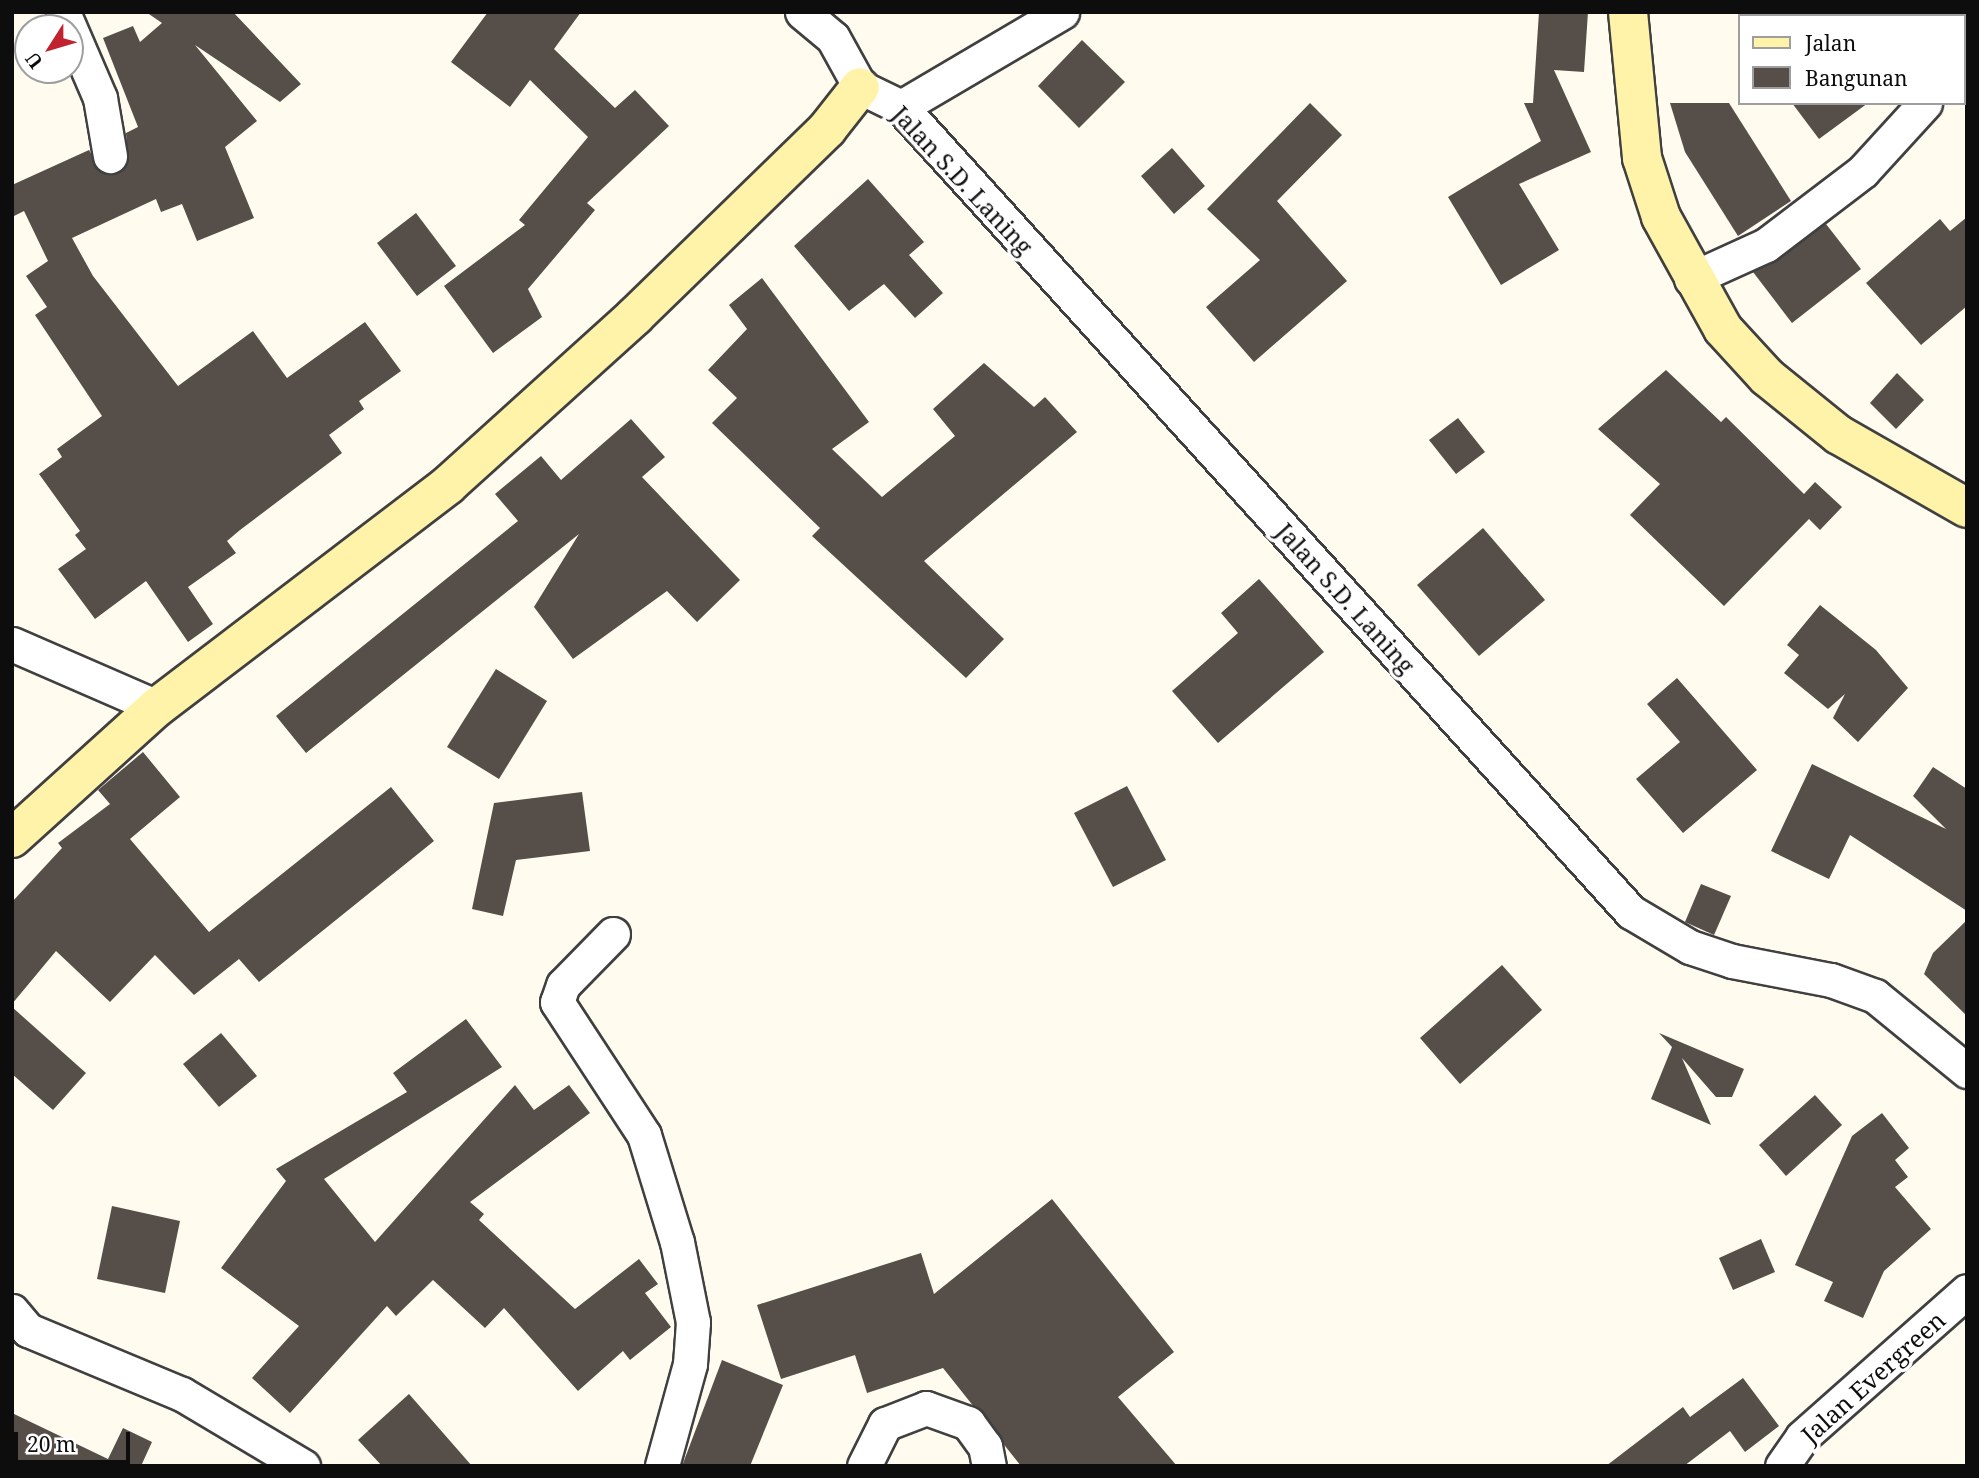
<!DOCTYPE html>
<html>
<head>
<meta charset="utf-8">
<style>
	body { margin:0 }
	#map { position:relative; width:1979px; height:1478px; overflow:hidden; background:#fffbee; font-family:"Noto Serif",serif }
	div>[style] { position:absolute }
	.building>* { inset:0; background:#564e49 }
	.roads { filter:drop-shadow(2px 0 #404040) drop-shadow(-2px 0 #404040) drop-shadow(0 2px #404040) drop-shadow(0 -2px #404040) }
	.street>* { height:33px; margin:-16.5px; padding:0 16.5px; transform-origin:16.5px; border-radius:16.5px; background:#fff }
	.secondary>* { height:38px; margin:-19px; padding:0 19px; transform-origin:19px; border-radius:19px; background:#fff3a9 }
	span { translate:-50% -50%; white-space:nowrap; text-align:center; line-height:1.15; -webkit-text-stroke:7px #fff; paint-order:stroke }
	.street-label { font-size:24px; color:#0d0d0d }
	.frame { position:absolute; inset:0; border:14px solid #0d0d0d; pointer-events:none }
	.legend { position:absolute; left:1738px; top:14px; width:228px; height:91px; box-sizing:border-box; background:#fff; border:2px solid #9e9e9e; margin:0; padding:9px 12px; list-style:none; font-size:21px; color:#0d0d0d }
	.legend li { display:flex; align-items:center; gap:14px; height:35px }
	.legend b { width:35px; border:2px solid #9e9e9e }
	.north { position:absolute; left:14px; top:14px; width:70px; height:70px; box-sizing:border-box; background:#fff; border:2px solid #9e9e9e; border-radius:50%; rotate:233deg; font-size:19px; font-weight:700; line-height:28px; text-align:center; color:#0d0d0d }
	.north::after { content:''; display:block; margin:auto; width:24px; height:32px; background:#c1222f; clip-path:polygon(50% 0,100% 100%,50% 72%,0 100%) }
	.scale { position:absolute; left:14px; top:1432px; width:116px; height:32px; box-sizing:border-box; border:4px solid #0d0d0d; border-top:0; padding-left:9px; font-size:21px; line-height:24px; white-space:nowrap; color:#0d0d0d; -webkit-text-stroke:5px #fff; paint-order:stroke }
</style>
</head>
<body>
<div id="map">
	<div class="building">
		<i style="clip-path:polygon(146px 12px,233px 12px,301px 84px,280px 102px,195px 45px,257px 121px,225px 147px,254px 218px,197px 241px,182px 204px,161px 212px,156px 199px,72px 238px,93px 276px,178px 386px,253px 331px,287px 378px,365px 322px,401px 371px,359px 401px,364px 409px,329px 435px,342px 453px,240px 530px,227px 541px,236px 553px,188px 587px,213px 624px,188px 642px,146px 581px,95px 619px,58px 569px,86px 549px,75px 535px,80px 531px,39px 474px,62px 457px,57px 449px,102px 416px,35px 315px,47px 307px,26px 276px,48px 261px,24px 211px,12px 217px,12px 185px,89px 150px,104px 174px,128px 163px,126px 133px,138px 127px,103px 38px,133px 26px,140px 42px,162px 23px)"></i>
		<i style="clip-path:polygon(488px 12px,581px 12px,554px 49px,615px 108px,635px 90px,669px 126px,587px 203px,595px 210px,528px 289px,542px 317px,493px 353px,444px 286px,525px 225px,519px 220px,588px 137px,530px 80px,510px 107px,451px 62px)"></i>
		<i style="clip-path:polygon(1539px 12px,1588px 12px,1584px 72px,1554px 70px,1591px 152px,1519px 184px,1559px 250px,1501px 285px,1448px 197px,1541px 141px,1524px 103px,1533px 103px)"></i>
		<i style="clip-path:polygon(1082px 40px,1125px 82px,1079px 128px,1038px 86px)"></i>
		<i style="clip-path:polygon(1310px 103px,1342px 135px,1277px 201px,1347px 281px,1254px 362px,1206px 307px,1260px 260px,1207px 209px)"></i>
		<i style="clip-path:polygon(1670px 103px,1729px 103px,1791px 201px,1738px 236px,1685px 152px)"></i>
		<i style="clip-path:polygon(1792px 103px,1868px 103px,1819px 139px)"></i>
		<i style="clip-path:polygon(1172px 148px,1205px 186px,1174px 214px,1141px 176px)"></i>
		<i style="clip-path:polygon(868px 179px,924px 242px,909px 255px,943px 293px,915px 318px,884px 284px,849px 311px,794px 246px)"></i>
		<i style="clip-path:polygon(416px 213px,456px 266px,417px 296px,377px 243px)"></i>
		<i style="clip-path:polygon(1967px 217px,1967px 306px,1921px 345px,1866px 283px,1940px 219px,1950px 231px)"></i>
		<i style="clip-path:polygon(1826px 224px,1861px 269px,1792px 323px,1753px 272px)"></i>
		<i style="clip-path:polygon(762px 278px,869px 422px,832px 449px,882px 497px,955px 436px,933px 409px,984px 363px,1034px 407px,1045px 397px,1077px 432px,924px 561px,1004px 639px,966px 678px,812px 536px,820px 528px,712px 423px,737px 398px,708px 370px,747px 329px,729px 305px)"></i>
		<i style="clip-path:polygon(1666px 370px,1721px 422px,1726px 417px,1804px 494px,1815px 482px,1842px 507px,1820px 530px,1809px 519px,1724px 606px,1630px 515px,1660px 484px,1598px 429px)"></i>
		<i style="clip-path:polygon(1897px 373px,1924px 400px,1896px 429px,1870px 403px)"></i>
		<i style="clip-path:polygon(1458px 418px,1485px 452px,1456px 474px,1429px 440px)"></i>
		<i style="clip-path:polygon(631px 419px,665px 457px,642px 477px,740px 580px,697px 622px,667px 591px,573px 659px,534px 607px,579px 534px,306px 753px,276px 716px,518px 521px,495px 494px,541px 456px,561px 480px)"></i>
		<i style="clip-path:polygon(1483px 528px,1545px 600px,1479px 656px,1417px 585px)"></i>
		<i style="clip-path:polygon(1259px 579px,1324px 652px,1218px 743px,1172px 691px,1238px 633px,1221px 613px)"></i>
		<i style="clip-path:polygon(1820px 605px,1876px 650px,1908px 688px,1858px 742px,1833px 718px,1845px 694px,1828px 709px,1784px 673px,1799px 655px,1787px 645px)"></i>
		<i style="clip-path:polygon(496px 669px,547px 701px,499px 779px,447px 747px)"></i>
		<i style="clip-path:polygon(1677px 678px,1757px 770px,1683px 833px,1636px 779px,1680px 742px,1647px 704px)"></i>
		<i style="clip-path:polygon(143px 752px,180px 797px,130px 839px,209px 932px,391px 787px,434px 841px,259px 982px,239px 959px,194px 995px,155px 955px,110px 1002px,56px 951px,12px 1004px,12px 902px,62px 848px,58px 843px,110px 804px,98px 790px)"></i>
		<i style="clip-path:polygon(1812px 764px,1946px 829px,1913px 796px,1933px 767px,1967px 789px,1967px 911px,1850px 835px,1829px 879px,1771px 851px)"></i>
		<i style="clip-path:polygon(1127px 786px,1166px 860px,1113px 887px,1074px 813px)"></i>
		<i style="clip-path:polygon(582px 792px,590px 851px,516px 860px,503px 916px,472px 909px,494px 803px)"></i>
		<i style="clip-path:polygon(1701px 884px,1731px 896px,1714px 935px,1685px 922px)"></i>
		<i style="clip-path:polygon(1967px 920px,1967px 1016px,1924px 974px,1933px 953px)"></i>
		<i style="clip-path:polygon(1502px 965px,1542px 1010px,1460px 1084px,1420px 1038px)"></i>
		<i style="clip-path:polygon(12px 1007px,86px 1073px,53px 1110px,12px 1074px)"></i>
		<i style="clip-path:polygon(466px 1019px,502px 1067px,324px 1179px,375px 1242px,515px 1085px,534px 1110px,569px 1085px,590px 1113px,470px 1202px,484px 1214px,479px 1220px,575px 1309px,639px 1259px,658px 1284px,645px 1293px,671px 1327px,630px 1360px,623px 1351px,578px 1391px,504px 1308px,485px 1328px,433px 1280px,396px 1316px,387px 1306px,290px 1413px,252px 1378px,299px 1326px,221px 1268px,286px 1181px,276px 1169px,407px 1092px,393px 1073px)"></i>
		<i style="clip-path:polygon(221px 1033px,257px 1076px,219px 1107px,183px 1064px)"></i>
		<i style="clip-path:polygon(1659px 1033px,1744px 1069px,1732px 1097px,1716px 1097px,1682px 1058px,1711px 1125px,1651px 1099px,1672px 1047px)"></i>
		<i style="clip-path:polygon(1815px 1095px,1842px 1125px,1786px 1176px,1759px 1145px)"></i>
		<i style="clip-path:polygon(1882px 1113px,1909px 1148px,1895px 1160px,1908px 1177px,1895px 1187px,1931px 1229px,1884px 1271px,1863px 1318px,1824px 1301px,1833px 1282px,1795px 1265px,1852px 1136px)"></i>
		<i style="clip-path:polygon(1052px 1199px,1174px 1352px,1118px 1397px,1177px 1466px,1021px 1466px,943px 1368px,867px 1393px,855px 1355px,781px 1379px,757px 1305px,921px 1253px,934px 1294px)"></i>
		<i style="clip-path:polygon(112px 1206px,180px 1221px,165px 1293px,97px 1279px)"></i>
		<i style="clip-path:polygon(1761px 1239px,1775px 1272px,1733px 1290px,1719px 1258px)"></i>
		<i style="clip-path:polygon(722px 1360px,783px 1385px,750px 1466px,682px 1466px)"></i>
		<i style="clip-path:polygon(1743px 1378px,1779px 1426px,1745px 1452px,1730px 1431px,1684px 1466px,1606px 1466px,1683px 1407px,1690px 1417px)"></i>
		<i style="clip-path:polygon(409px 1394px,472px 1466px,382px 1466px,358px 1440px)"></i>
		<i style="clip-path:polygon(12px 1413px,108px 1459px,123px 1428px,152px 1442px,141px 1466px,12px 1466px)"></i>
	</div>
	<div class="roads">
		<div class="street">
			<i style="left:63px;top:12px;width:94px;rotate:66.7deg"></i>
			<i style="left:100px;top:98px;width:59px;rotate:80.2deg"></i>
			<i style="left:802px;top:12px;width:40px;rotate:40deg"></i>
			<i style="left:833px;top:38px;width:56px;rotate:61.1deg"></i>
			<i style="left:860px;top:87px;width:46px;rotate:26deg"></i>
			<i style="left:901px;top:107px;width:1087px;rotate:47.8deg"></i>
			<i style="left:1631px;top:912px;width:69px;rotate:30.7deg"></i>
			<i style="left:1690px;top:947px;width:44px;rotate:18.4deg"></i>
			<i style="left:1732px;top:961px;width:101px;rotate:10.9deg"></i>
			<i style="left:1831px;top:980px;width:47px;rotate:20deg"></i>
			<i style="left:1875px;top:996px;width:119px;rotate:39.2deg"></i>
			<i style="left:1963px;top:61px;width:6px;rotate:-45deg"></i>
			<i style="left:901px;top:107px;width:187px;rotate:-30.5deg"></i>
			<i style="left:1691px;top:279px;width:82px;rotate:-24.4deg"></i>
			<i style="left:1766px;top:245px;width:122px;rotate:-37.3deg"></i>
			<i style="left:1863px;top:171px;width:92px;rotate:-47.6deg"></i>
			<i style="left:12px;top:644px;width:158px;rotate:23.5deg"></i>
			<i style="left:613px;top:934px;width:71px;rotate:134.4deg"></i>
			<i style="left:563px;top:985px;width:18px;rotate:109deg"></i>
			<i style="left:557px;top:1002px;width:159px;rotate:56.8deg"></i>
			<i style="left:644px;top:1135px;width:112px;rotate:72.9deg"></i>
			<i style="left:677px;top:1242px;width:82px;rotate:78.7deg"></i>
			<i style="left:693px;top:1322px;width:42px;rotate:94.1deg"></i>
			<i style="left:690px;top:1364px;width:106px;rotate:105.4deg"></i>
			<i style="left:12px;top:1311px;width:25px;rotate:50deg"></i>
			<i style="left:28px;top:1330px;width:167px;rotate:22.6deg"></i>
			<i style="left:182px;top:1394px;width:141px;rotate:30.8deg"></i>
			<i style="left:864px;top:1466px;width:47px;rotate:-63.4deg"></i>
			<i style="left:885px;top:1424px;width:44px;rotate:-21.3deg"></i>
			<i style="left:926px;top:1408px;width:45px;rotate:19.7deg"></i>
			<i style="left:968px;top:1423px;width:29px;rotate:54deg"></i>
			<i style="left:985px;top:1446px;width:20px;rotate:79deg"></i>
			<i style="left:1782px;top:1466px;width:35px;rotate:-55deg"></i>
			<i style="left:1802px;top:1437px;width:220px;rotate:-41.5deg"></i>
		</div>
		<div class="secondary">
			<i style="left:1628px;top:12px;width:147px;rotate:84.5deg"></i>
			<i style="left:1642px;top:158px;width:62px;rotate:72.1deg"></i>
			<i style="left:1661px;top:217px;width:128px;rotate:61deg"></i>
			<i style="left:1723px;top:329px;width:65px;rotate:47.5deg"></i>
			<i style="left:1767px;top:377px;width:92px;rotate:38.9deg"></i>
			<i style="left:1839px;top:435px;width:147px;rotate:29.7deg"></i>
			<i style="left:12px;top:838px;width:195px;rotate:-42.1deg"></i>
			<i style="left:157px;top:707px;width:366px;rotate:-37.3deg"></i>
			<i style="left:448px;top:485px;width:252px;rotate:-42.1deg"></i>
			<i style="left:635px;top:316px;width:268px;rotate:-44.2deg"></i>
			<i style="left:827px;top:129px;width:53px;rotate:-51.8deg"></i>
		</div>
	</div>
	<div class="street-label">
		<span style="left:963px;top:180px;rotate:47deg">Jalan S.D. Laning</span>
		<span style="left:1346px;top:598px;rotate:48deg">Jalan S.D. Laning</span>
		<span style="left:1873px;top:1377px;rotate:-42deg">Jalan Evergreen</span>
	</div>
	<div class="frame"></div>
	<ul class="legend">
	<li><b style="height:9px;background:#fff3a9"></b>Jalan</li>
	<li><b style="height:19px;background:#564e49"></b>Bangunan</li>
	</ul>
	<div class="north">U</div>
	<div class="scale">20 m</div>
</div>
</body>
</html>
